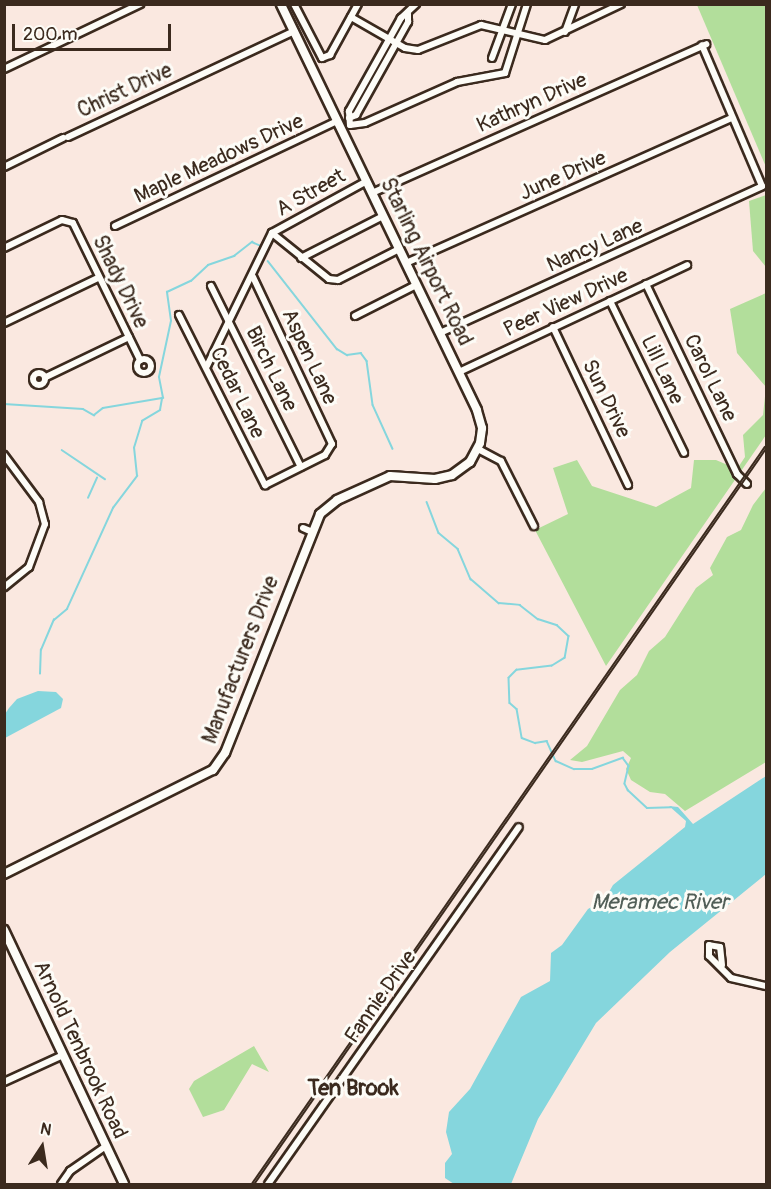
<!DOCTYPE html>
<html>
<head>
<meta charset="utf-8">
<style>
	body { margin:0 }
	#map { position:relative; width:771px; height:1189px; overflow:hidden; background:#fae8e0; font-family:Pangolin,sans-serif }
	div>[style] { position:absolute }
	.green>* { inset:0; background:#b2de9b }
	.water>* { inset:0; background:#85d6dd }
	.stream>* { height:1.5px; margin:-0.75px; padding:0 0.75px; transform-origin:0.75px; border-radius:0.75px; background:#85d6dd }
	.roads { filter:drop-shadow(2px 0 #3b2a1e) drop-shadow(-2px 0 #3b2a1e) drop-shadow(0 2px #3b2a1e) drop-shadow(0 -2px #3b2a1e) }
	.street>* { height:6px; margin:-3px; padding:0 3px; transform-origin:3px; border-radius:3px; background:#fdfcf7 }
	.street>.ring { margin:-3px; padding:0; box-sizing:content-box; background:none; border:6px solid #fdfcf7; border-radius:50% }
	.secondary>* { height:8px; margin:-4px; padding:0 4px; transform-origin:4px; border-radius:4px; background:#fdfcf7 }
	.rail>* { height:4px; margin-top:-2px; transform-origin:0; background:repeating-linear-gradient(90deg,#fdfcf7 0 4.5px,#3b2a1e 0 9px); box-sizing:border-box; border-block:2px solid #3b2a1e }
	span { translate:-50% -50%; white-space:nowrap; text-align:center; line-height:1.15; -webkit-text-stroke:6px #fdfcf7; paint-order:stroke }
	.street-label { font-size:21px; color:#3b2a1e }
	.water-label { font-size:22px; color:#515e57; font-style:italic }
	.neighbourhood-label { font-size:22px; color:#3b2a1e; font-weight:700 }
	.frame { position:absolute; inset:0; border:6px solid #3b2a1e; pointer-events:none }
	.north { position:absolute; left:12px; top:1117px; width:60px; height:60px; -webkit-text-stroke:4px #fdfcf7; paint-order:stroke; rotate:12deg; font-size:16px; font-weight:700; line-height:24px; text-align:center; color:#3b2a1e }
	.north::after { content:''; display:block; margin:auto; width:21px; height:27px; background:#3b2a1e; clip-path:polygon(50% 0,100% 100%,50% 72%,0 100%) }
	.scale { position:absolute; left:12px; top:24px; width:159px; height:27px; box-sizing:border-box; border:3px solid #3b2a1e; border-top:0; padding-left:8px; font-size:18px; line-height:21px; white-space:nowrap; color:#3b2a1e; -webkit-text-stroke:4px #fdfcf7; paint-order:stroke }
</style>
</head>
<body>
<div id="map">
	<div class="green">
		<i style="clip-path:polygon(697px 5px,766px 5px,766px 167px)"></i>
		<i style="clip-path:polygon(766px 195px,766px 267px,753px 251px,749px 201px)"></i>
		<i style="clip-path:polygon(766px 293px,766px 435px,606px 666px,535px 530px,568px 514px,553px 468px,577px 460px,592px 486px,656px 507px,691px 488px,694px 460px,716px 460px,737px 469px,745px 457px,743px 435px,763px 415px,766px 387px,737px 353px,730px 309px)"></i>
		<i style="clip-path:polygon(766px 488px,766px 762px,685px 811px,665px 794px,650px 792px,631px 780px,626px 769px,631px 758px,623px 751px,582px 762px,570px 760px,587px 746px,620px 690px,637px 675px,649px 651px,665px 637px,696px 588px,713px 575px,710px 568px,727px 537px,741px 530px,753px 505px)"></i>
		<i style="clip-path:polygon(254px 1046px,269px 1072px,252px 1064px,224px 1110px,203px 1117px,189px 1089px,194px 1081px)"></i>
	</div>
	<div class="water">
		<i style="clip-path:polygon(38px 691px,56px 692px,63px 699px,61px 708px,5px 738px,5px 714px,9px 708px,17px 699px)"></i>
		<i style="clip-path:polygon(766px 776px,766px 874px,670px 952px,596px 1023px,538px 1119px,511px 1184px,454px 1184px,445px 1178px,445px 1163px,452px 1154px,446px 1132px,449px 1112px,470px 1089px,521px 997px,550px 981px,551px 953px,562px 945px,588px 909px,605px 899px,613px 885px,685px 827px,686px 821px,669px 806px,678px 807px,693px 824px)"></i>
	</div>
	<div class="stream">
		<i style="left:268px;top:261px;width:112px;rotate:51.9deg"></i>
		<i style="left:337px;top:349px;width:12px;rotate:31deg"></i>
		<i style="left:347px;top:355px;width:14px;rotate:-8deg"></i>
		<i style="left:361px;top:353px;width:10px;rotate:53deg"></i>
		<i style="left:367px;top:361px;width:44px;rotate:82.2deg"></i>
		<i style="left:373px;top:405px;width:48px;rotate:65.6deg"></i>
		<i style="left:4px;top:404px;width:79px;rotate:3.6deg"></i>
		<i style="left:83px;top:409px;width:13px;rotate:29deg"></i>
		<i style="left:94px;top:415px;width:11px;rotate:-38deg"></i>
		<i style="left:103px;top:408px;width:61px;rotate:-9.5deg"></i>
		<i style="left:163px;top:398px;width:21px;rotate:-101deg"></i>
		<i style="left:159px;top:377px;width:57px;rotate:-77.9deg"></i>
		<i style="left:171px;top:321px;width:29px;rotate:-98deg"></i>
		<i style="left:167px;top:292px;width:26px;rotate:-25deg"></i>
		<i style="left:191px;top:281px;width:23px;rotate:-43deg"></i>
		<i style="left:208px;top:265px;width:28px;rotate:-19deg"></i>
		<i style="left:234px;top:256px;width:23px;rotate:-38deg"></i>
		<i style="left:252px;top:242px;width:8px;rotate:23deg"></i>
		<i style="left:62px;top:450px;width:52px;rotate:34deg"></i>
		<i style="left:88px;top:498px;width:22px;rotate:-66deg"></i>
		<i style="left:427px;top:502px;width:33px;rotate:69deg"></i>
		<i style="left:439px;top:533px;width:25px;rotate:40deg"></i>
		<i style="left:458px;top:549px;width:33px;rotate:67deg"></i>
		<i style="left:471px;top:579px;width:37px;rotate:41deg"></i>
		<i style="left:499px;top:603px;width:21px;rotate:5deg"></i>
		<i style="left:520px;top:605px;width:23px;rotate:38deg"></i>
		<i style="left:538px;top:619px;width:20px;rotate:18deg"></i>
		<i style="left:557px;top:625px;width:16px;rotate:43deg"></i>
		<i style="left:569px;top:636px;width:22px;rotate:100deg"></i>
		<i style="left:565px;top:658px;width:15px;rotate:148deg"></i>
		<i style="left:552px;top:666px;width:35px;rotate:173deg"></i>
		<i style="left:517px;top:670px;width:11px;rotate:135deg"></i>
		<i style="left:509px;top:678px;width:25px;rotate:88deg"></i>
		<i style="left:510px;top:703px;width:9px;rotate:41deg"></i>
		<i style="left:517px;top:709px;width:29px;rotate:80deg"></i>
		<i style="left:522px;top:738px;width:14px;rotate:21deg"></i>
		<i style="left:535px;top:743px;width:12px;rotate:-9deg"></i>
		<i style="left:547px;top:741px;width:22px;rotate:66deg"></i>
		<i style="left:556px;top:761px;width:20px;rotate:24deg"></i>
		<i style="left:574px;top:769px;width:18px"></i>
		<i style="left:592px;top:769px;width:33px;rotate:-20deg"></i>
		<i style="left:623px;top:758px;width:10px;rotate:53deg"></i>
		<i style="left:629px;top:766px;width:18px;rotate:103deg"></i>
		<i style="left:625px;top:784px;width:7px;rotate:63deg"></i>
		<i style="left:628px;top:790px;width:26px;rotate:43deg"></i>
		<i style="left:647px;top:808px;width:24px;rotate:-2deg"></i>
		<i style="left:40px;top:674px;width:24px;rotate:-88deg"></i>
		<i style="left:41px;top:650px;width:33px;rotate:-67deg"></i>
		<i style="left:54px;top:620px;width:17px;rotate:-40deg"></i>
		<i style="left:67px;top:609px;width:111px;rotate:-65.5deg"></i>
		<i style="left:113px;top:508px;width:40px;rotate:-53deg"></i>
		<i style="left:137px;top:476px;width:28px;rotate:-96deg"></i>
		<i style="left:134px;top:448px;width:28px;rotate:-73deg"></i>
		<i style="left:142px;top:421px;width:21px;rotate:-31deg"></i>
		<i style="left:160px;top:410px;width:11px;rotate:-80deg"></i>
	</div>
	<div class="roads">
		<div class="street">
			<i style="left:294px;top:4px;width:61px;rotate:62.6deg"></i>
			<i style="left:322px;top:58px;width:9px;rotate:-21deg"></i>
			<i style="left:330px;top:55px;width:58px;rotate:-61.2deg"></i>
			<i style="left:416px;top:4px;width:21px;rotate:137deg"></i>
			<i style="left:401px;top:18px;width:107px;rotate:119.2deg"></i>
			<i style="left:349px;top:111px;width:14px;rotate:86deg"></i>
			<i style="left:350px;top:125px;width:15px;rotate:-8deg"></i>
			<i style="left:365px;top:123px;width:101px;rotate:-24deg"></i>
			<i style="left:457px;top:82px;width:49px;rotate:-10.6deg"></i>
			<i style="left:505px;top:73px;width:72px;rotate:-72.3deg"></i>
			<i style="left:351px;top:17px;width:62px;rotate:29.9deg"></i>
			<i style="left:405px;top:48px;width:13px;rotate:9deg"></i>
			<i style="left:418px;top:50px;width:68px;rotate:-21.6deg"></i>
			<i style="left:481px;top:25px;width:66px;rotate:13.2deg"></i>
			<i style="left:545px;top:40px;width:84px;rotate:-25.3deg"></i>
			<i style="left:565px;top:32px;width:30px;rotate:-70deg"></i>
			<i style="left:492px;top:58px;width:58px;rotate:-69.7deg"></i>
			<i style="left:4px;top:69px;width:151px;rotate:-25.5deg"></i>
			<i style="left:349px;top:118px;width:8px;rotate:-23deg"></i>
			<i style="left:356px;top:115px;width:107px;rotate:-60.8deg"></i>
			<i style="left:408px;top:22px;width:8px;rotate:-90deg"></i>
			<i style="left:68px;top:137px;width:250px;rotate:-25.1deg"></i>
			<i style="left:4px;top:167px;width:66px;rotate:-26.2deg"></i>
			<i style="left:372px;top:193px;width:366px;rotate:-24deg"></i>
			<i style="left:115px;top:226px;width:246px;rotate:-25.3deg"></i>
			<i style="left:272px;top:233px;width:73px;rotate:38.9deg"></i>
			<i style="left:329px;top:279px;width:9px;rotate:6deg"></i>
			<i style="left:338px;top:280px;width:68px;rotate:-26.9deg"></i>
			<i style="left:272px;top:233px;width:108px;rotate:-28.7deg"></i>
			<i style="left:4px;top:248px;width:64px;rotate:-25.8deg"></i>
			<i style="left:62px;top:220px;width:11px;rotate:15deg"></i>
			<i style="left:73px;top:223px;width:153px;rotate:63.9deg"></i>
			<i style="left:301px;top:258px;width:92px;rotate:-27.1deg"></i>
			<i style="left:406px;top:263px;width:357px;rotate:-24deg"></i>
			<i style="left:646px;top:284px;width:211px;rotate:64.4deg"></i>
			<i style="left:737px;top:474px;width:14px;rotate:45deg"></i>
			<i style="left:211px;top:286px;width:202px;rotate:63.6deg"></i>
			<i style="left:610px;top:301px;width:169px;rotate:64deg"></i>
			<i style="left:179px;top:315px;width:191px;rotate:63.2deg"></i>
			<i style="left:265px;top:485px;width:67px;rotate:-26.6deg"></i>
			<i style="left:325px;top:455px;width:13px;rotate:-58deg"></i>
			<i style="left:332px;top:444px;width:185px;rotate:-115.3deg"></i>
			<i style="left:355px;top:316px;width:68px;rotate:-26.9deg"></i>
			<i style="left:4px;top:323px;width:104px;rotate:-25.6deg"></i>
			<i style="left:553px;top:327px;width:175px;rotate:64.6deg"></i>
			<i style="left:440px;top:333px;width:354px;rotate:-24.5deg"></i>
			<i style="left:762px;top:186px;width:153px;rotate:-113.1deg"></i>
			<i class="ring" style="left:137px;top:359px;width:8px;height:8px"></i>
			<i style="left:207px;top:366px;width:148px;rotate:-64deg"></i>
			<i style="left:459px;top:372px;width:252px;rotate:-25.1deg"></i>
			<i class="ring" style="left:33px;top:373px;width:6px;height:6px"></i>
			<i style="left:46px;top:377px;width:92px;rotate:-25.7deg"></i>
			<i style="left:478px;top:449px;width:26px;rotate:28deg"></i>
			<i style="left:501px;top:461px;width:73px;rotate:63.1deg"></i>
			<i style="left:4px;top:455px;width:59px;rotate:53.3deg"></i>
			<i style="left:39px;top:502px;width:23px;rotate:75deg"></i>
			<i style="left:45px;top:524px;width:46px;rotate:110.4deg"></i>
			<i style="left:29px;top:567px;width:32px;rotate:141deg"></i>
			<i style="left:303px;top:528px;width:8px;rotate:23deg"></i>
			<i style="left:722px;top:965px;width:18px;rotate:-96deg"></i>
			<i style="left:720px;top:947px;width:11px;rotate:-170deg"></i>
			<i style="left:709px;top:945px;width:11px;rotate:90deg"></i>
			<i style="left:709px;top:956px;width:31px;rotate:45deg"></i>
			<i style="left:731px;top:978px;width:36px;rotate:13deg"></i>
			<i style="left:4px;top:1082px;width:65px;rotate:-24.6deg"></i>
			<i style="left:61px;top:1184px;width:16px;rotate:-55deg"></i>
			<i style="left:70px;top:1171px;width:44px;rotate:-34.8deg"></i>
			<i style="left:268px;top:1184px;width:436px;rotate:-54.9deg"></i>
		</div>
		<div class="secondary">
			<i style="left:4px;top:874px;width:233px;rotate:-26.5deg"></i>
			<i style="left:213px;top:770px;width:21px;rotate:-55deg"></i>
			<i style="left:225px;top:753px;width:257px;rotate:-68.3deg"></i>
			<i style="left:320px;top:514px;width:22px;rotate:-39deg"></i>
			<i style="left:337px;top:500px;width:58px;rotate:-24.4deg"></i>
			<i style="left:390px;top:476px;width:45px;rotate:3.8deg"></i>
			<i style="left:435px;top:479px;width:17px;rotate:-13deg"></i>
			<i style="left:452px;top:475px;width:22px;rotate:-36deg"></i>
			<i style="left:470px;top:462px;width:21px;rotate:-62deg"></i>
			<i style="left:480px;top:443px;width:15px;rotate:-82deg"></i>
			<i style="left:482px;top:428px;width:19px;rotate:-106deg"></i>
			<i style="left:477px;top:410px;width:451px;rotate:-115.8deg"></i>
			<i style="left:4px;top:930px;width:281px;rotate:64.7deg"></i>
		</div>
	</div>
	<div class="rail">
		<i style="left:253px;top:1184px;width:898px;rotate:-55.16deg"></i>
	</div>
	<div class="street-label">
		<span style="left:125px;top:91px;rotate:-25deg">Christ Drive</span>
		<span style="left:532px;top:103px;rotate:-24deg">Kathryn Drive</span>
		<span style="left:219px;top:159px;rotate:-25deg">Maple Meadows Drive</span>
		<span style="left:563px;top:176px;rotate:-24deg">June Drive</span>
		<span style="left:311px;top:193px;rotate:-29deg">A Street</span>
		<span style="left:595px;top:246px;rotate:-24deg">Nancy Lane</span>
		<span style="left:426px;top:262px;rotate:64deg">Starling Airport Road</span>
		<span style="left:120px;top:282px;rotate:64deg">Shady Drive</span>
		<span style="left:566px;top:303px;rotate:-25deg">Peer View Drive</span>
		<span style="left:309px;top:357px;rotate:65deg">Aspen Lane</span>
		<span style="left:271px;top:369px;rotate:64deg">Birch Lane</span>
		<span style="left:662px;top:370px;rotate:65deg">Lill Lane</span>
		<span style="left:710px;top:378px;rotate:64deg">Carol Lane</span>
		<span style="left:237px;top:393px;rotate:64deg">Cedar Lane</span>
		<span style="left:606px;top:399px;rotate:64deg">Sun Drive</span>
		<span style="left:241px;top:660px;rotate:-69deg">Manufacturers Drive</span>
		<span style="left:381px;top:997px;rotate:-55deg">Fannie Drive</span>
		<span style="left:80px;top:1050px;rotate:65deg">Arnold Tenbrook Road</span>
	</div>
	<div class="water-label">
		<span style="left:660px;top:903px">Meramec River</span>
	</div>
	<div class="neighbourhood-label">
		<span style="left:353px;top:1089px">Ten Brook</span>
	</div>
	<div class="frame"></div>
	<div class="north">N</div>
	<div class="scale">200 m</div>
</div>
</body>
</html>
